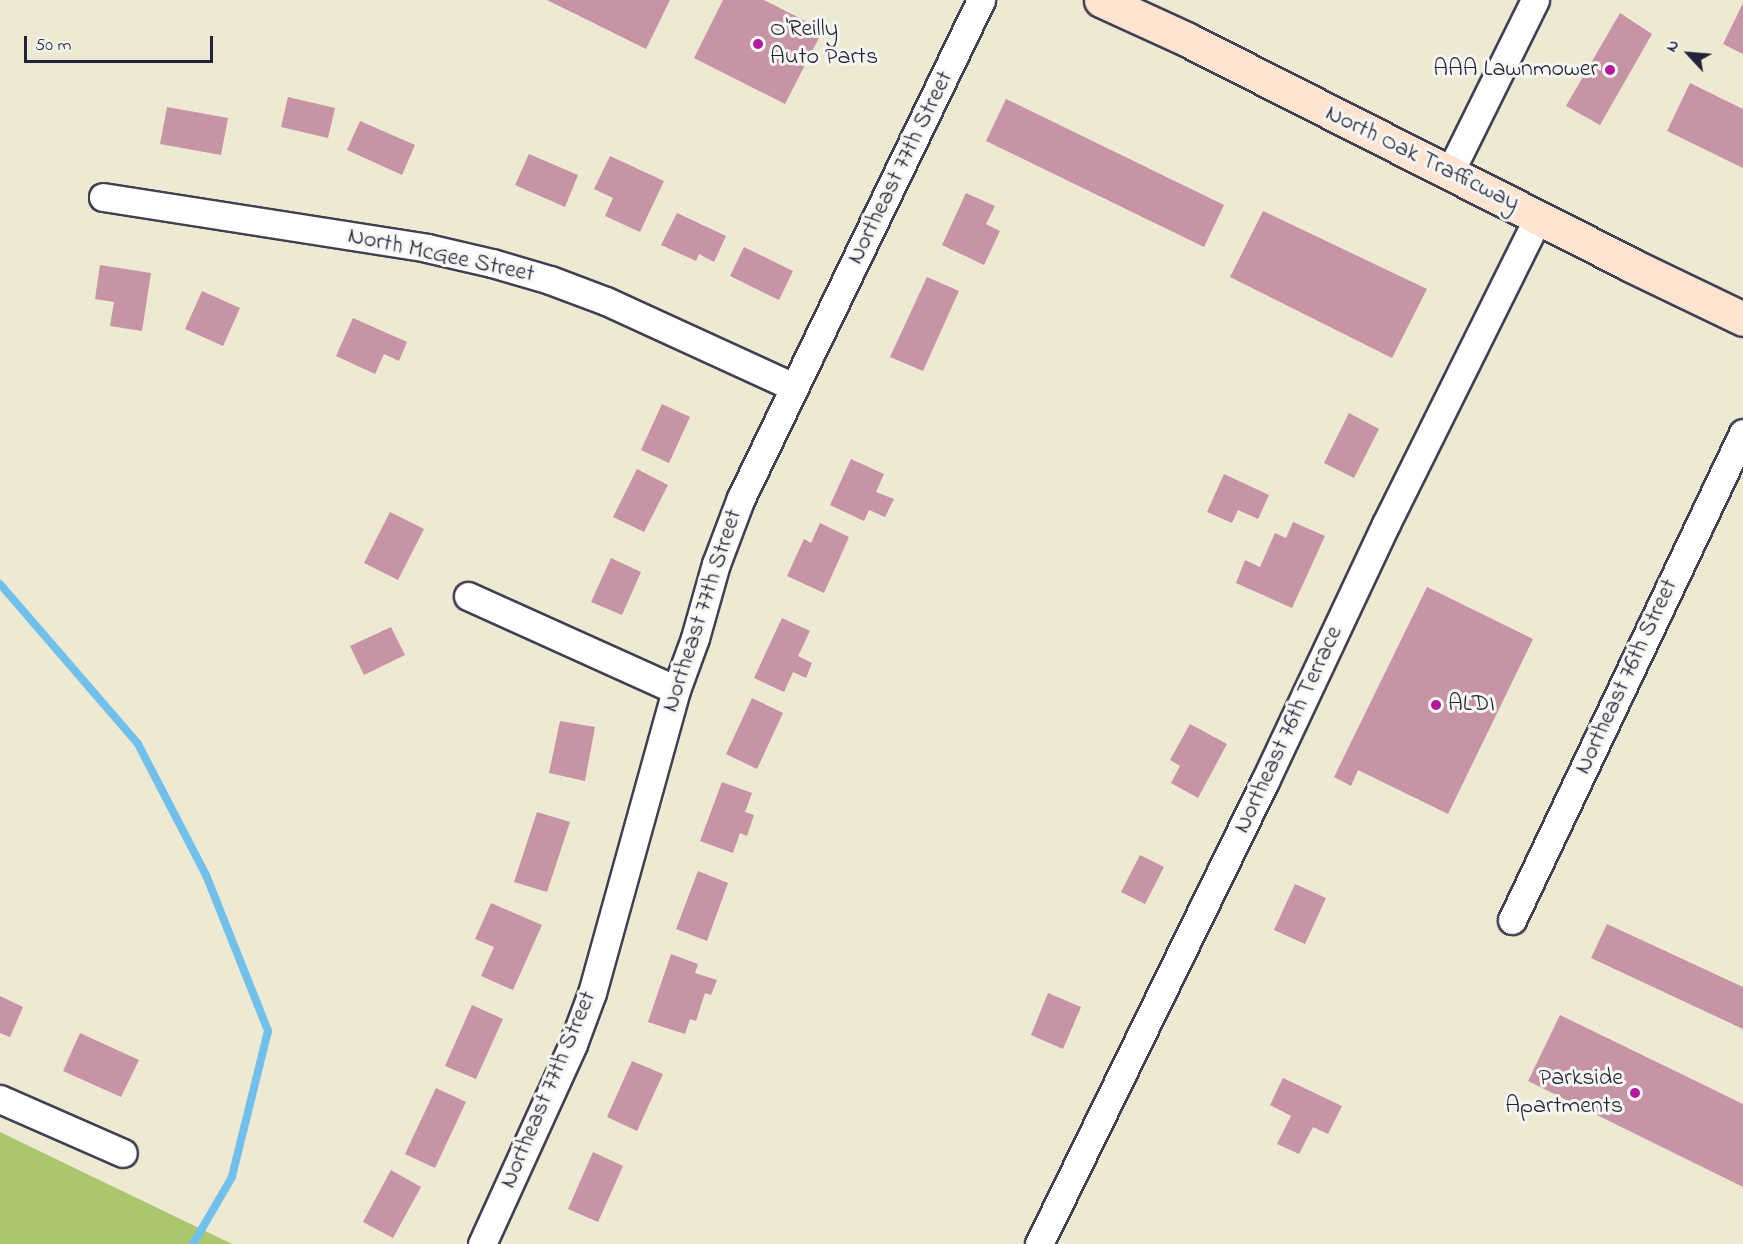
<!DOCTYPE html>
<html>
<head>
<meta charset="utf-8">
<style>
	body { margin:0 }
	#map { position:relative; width:1743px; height:1244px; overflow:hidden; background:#eee9d2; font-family:"Indie Flower",sans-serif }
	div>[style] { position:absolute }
	.green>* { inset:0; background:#abc76e }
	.stream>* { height:8px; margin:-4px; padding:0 4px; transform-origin:4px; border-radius:4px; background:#70c0eb }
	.building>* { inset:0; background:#c794a6 }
	.roads { filter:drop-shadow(2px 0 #414052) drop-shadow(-2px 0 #414052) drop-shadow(0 2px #414052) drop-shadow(0 -2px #414052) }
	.minor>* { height:27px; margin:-13.5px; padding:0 13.5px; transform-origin:13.5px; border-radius:13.5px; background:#fff }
	.secondary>* { height:33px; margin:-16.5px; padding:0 16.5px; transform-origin:16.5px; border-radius:16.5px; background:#fde4d1 }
	.dots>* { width:16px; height:16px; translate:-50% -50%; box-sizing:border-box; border:3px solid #f6f6f2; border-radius:50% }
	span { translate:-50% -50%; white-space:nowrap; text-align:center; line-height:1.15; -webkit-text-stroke:6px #f6f6f2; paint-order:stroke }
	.poi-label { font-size:24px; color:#22223b }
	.left { translate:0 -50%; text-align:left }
	.right { translate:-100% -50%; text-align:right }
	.street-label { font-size:24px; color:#22223b }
	.north { position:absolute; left:1659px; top:24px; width:60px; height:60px; -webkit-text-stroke:4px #f6f6f2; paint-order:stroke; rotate:296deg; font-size:16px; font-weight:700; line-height:24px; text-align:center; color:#22223b }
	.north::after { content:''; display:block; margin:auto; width:21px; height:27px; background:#22223b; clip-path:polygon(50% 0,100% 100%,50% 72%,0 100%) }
	.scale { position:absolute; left:24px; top:36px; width:189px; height:27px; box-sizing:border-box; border:3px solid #22223b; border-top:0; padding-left:8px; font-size:18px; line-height:21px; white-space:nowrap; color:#22223b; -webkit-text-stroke:4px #f6f6f2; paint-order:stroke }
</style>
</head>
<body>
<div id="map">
	<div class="green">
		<i style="clip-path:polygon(0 1132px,232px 1244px,0 1244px)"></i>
	</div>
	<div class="stream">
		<i style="left:0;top:584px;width:211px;rotate:49.2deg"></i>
		<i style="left:138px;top:744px;width:148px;rotate:62.6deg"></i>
		<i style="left:206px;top:875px;width:168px;rotate:68.3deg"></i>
		<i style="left:268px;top:1031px;width:150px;rotate:103.9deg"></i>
		<i style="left:232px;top:1177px;width:78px;rotate:120.2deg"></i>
	</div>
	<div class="building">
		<i style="clip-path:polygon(547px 0,670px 0,646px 49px)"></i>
		<i style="clip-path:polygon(723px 0,764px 0,823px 30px,785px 104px,694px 58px)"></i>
		<i style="clip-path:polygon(1743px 3px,1743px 54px,1723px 44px)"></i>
		<i style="clip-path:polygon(1620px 13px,1652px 34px,1600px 125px,1566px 106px)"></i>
		<i style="clip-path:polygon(1690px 83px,1743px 109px,1743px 168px,1667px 131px)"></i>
		<i style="clip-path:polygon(288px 97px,335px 108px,328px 138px,281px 127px)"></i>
		<i style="clip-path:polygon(1006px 99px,1224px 205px,1204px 247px,986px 141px)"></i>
		<i style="clip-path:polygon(167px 107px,228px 118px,221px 155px,160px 144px)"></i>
		<i style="clip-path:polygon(360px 121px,415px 145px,402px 175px,347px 150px)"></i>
		<i style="clip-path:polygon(529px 154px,578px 175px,565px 207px,515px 185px)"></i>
		<i style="clip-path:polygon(610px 156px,664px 181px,640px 232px,605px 216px,613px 198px,594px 189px)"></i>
		<i style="clip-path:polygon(966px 193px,995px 206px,986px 224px,1000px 231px,984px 265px,942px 245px)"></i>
		<i style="clip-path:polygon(1263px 211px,1427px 289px,1392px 358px,1230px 277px)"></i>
		<i style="clip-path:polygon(677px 213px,726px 236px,714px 262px,699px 254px,696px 261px,661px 245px)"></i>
		<i style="clip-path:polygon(744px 247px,793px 271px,779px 300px,730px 276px)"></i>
		<i style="clip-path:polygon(100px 265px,151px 273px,142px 331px,110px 326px,114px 302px,95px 299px)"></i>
		<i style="clip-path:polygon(927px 277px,959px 291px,923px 371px,890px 357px)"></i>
		<i style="clip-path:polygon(202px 291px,240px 308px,223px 346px,185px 329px)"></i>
		<i style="clip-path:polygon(353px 318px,407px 342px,399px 361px,384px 354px,375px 374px,336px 356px)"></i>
		<i style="clip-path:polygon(662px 404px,690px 417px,669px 463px,641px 450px)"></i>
		<i style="clip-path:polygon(1349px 413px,1379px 429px,1354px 478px,1324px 463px)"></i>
		<i style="clip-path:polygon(851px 459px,884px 474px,876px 492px,894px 499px,885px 517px,869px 510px,864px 521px,830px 505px)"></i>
		<i style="clip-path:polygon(637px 469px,668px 485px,644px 532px,613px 517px)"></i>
		<i style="clip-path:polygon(1224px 474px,1269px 495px,1258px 519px,1238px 510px,1232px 523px,1207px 512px)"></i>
		<i style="clip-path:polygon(390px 512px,424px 529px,398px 580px,364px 563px)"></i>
		<i style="clip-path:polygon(1293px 522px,1325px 536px,1292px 608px,1236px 583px,1245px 560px,1260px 567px,1275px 533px,1286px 538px)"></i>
		<i style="clip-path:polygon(820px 523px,849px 537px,824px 593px,787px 576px,804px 539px,811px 543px)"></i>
		<i style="clip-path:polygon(611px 558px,641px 572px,622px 615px,591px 602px)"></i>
		<i style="clip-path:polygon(1427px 587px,1533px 639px,1448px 814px,1358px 770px,1351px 786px,1334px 777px)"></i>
		<i style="clip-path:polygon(782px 618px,810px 631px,798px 656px,812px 663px,806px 678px,793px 672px,784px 692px,754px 678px)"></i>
		<i style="clip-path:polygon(391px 627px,405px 655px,364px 675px,350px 646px)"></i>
		<i style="clip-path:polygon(752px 698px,783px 713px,757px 769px,726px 754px)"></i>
		<i style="clip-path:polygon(560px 721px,595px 727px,585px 781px,549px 773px)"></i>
		<i style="clip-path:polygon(1190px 724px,1227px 744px,1198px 798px,1171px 783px,1180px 766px,1170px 760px)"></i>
		<i style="clip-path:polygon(722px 782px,752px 793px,745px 812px,754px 815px,747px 836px,740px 833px,733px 853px,700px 841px)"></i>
		<i style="clip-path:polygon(537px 812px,570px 822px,547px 892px,514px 882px)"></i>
		<i style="clip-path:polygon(1140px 855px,1164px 867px,1145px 904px,1121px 892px)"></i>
		<i style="clip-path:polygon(698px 871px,728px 883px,707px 941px,676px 929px)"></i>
		<i style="clip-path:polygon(1295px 884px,1326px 898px,1305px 944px,1274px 930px)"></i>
		<i style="clip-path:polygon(491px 903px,542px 925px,513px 990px,481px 976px,494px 947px,475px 939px)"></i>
		<i style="clip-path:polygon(1607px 924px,1743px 987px,1743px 1029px,1591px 958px)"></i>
		<i style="clip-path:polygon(671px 954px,698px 964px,695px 973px,717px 980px,711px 995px,705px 993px,696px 1021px,690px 1019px,685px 1034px,648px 1022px)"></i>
		<i style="clip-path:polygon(1048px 993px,1081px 1007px,1063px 1049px,1031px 1035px)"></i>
		<i style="clip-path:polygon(0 996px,23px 1007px,10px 1037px,0 1033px)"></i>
		<i style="clip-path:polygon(472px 1005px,503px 1019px,476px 1079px,445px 1066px)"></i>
		<i style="clip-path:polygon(1560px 1015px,1743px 1104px,1743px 1187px,1528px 1081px)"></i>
		<i style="clip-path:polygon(80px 1033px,139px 1060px,121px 1097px,63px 1071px)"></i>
		<i style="clip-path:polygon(632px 1061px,663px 1074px,637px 1131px,607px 1117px)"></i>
		<i style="clip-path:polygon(1283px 1078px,1342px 1106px,1328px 1134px,1313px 1127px,1299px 1154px,1277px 1144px,1291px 1116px,1270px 1105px)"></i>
		<i style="clip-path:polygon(436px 1088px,466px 1102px,435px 1168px,405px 1154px)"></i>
		<i style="clip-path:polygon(593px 1152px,623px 1166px,598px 1222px,568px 1209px)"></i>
		<i style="clip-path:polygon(391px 1170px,421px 1187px,393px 1238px,363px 1222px)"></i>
	</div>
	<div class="roads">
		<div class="minor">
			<i style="left:1449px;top:174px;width:194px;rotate:-63.7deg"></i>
			<i style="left:103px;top:197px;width:328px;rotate:8.9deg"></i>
			<i style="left:427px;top:248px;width:67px;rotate:13deg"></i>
			<i style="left:492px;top:263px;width:60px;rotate:16.3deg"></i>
			<i style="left:550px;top:280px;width:60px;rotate:20.6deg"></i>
			<i style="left:606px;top:301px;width:207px;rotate:24.6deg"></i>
			<i style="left:468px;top:596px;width:228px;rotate:24.3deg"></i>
			<i style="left:1512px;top:920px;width:539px;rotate:-64.62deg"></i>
			<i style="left:0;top:1099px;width:134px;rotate:23.7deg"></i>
			<i style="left:482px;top:1244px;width:220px;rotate:-65.5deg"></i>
			<i style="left:573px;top:1044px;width:54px;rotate:-69.6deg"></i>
			<i style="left:592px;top:993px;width:314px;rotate:-74.5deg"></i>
			<i style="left:676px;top:690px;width:55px;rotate:-69.9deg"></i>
			<i style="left:695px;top:638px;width:77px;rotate:-74.2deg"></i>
			<i style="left:716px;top:564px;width:71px;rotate:-69.3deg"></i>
			<i style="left:741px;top:498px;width:553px;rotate:-64.27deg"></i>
			<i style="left:1039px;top:1244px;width:515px;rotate:-63.98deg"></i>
			<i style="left:1265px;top:781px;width:284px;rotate:-64.8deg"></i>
			<i style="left:1386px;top:524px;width:344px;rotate:-63.6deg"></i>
		</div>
		<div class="secondary">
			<i style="left:1101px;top:0;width:94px;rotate:24.6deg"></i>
			<i style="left:1186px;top:39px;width:499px;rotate:26.9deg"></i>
			<i style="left:1631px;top:265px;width:124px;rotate:25.7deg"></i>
		</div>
	</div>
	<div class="dots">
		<i style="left:758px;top:44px;background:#b5179e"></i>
		<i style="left:1610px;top:70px;background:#b5179e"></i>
		<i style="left:1436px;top:705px;background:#b5179e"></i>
		<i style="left:1635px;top:1093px;background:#b5179e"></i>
	</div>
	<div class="poi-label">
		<span class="left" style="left:770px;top:44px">O'Reilly<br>Auto Parts</span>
		<span class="right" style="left:1598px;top:70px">AAA Lawnmower</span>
		<span class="left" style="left:1448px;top:705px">ALDI</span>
		<span class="right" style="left:1623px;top:1093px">Parkside<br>Apartments</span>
	</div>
	<div class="street-label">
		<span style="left:1422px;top:159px;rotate:26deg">North Oak Trafficway</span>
		<span style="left:901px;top:168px;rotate:-64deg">Northeast 77th Street</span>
		<span style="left:441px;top:256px;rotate:12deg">North McGee Street</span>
		<span style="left:703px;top:611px;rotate:-72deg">Northeast 77th Street</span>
		<span style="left:1627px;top:677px;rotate:-65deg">Northeast 76th Street</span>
		<span style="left:1289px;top:730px;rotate:-65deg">Northeast 76th Terrace</span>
		<span style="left:549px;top:1090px;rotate:-67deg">Northeast 77th Street</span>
	</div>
	<div class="north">N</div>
	<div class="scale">50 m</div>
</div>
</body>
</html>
